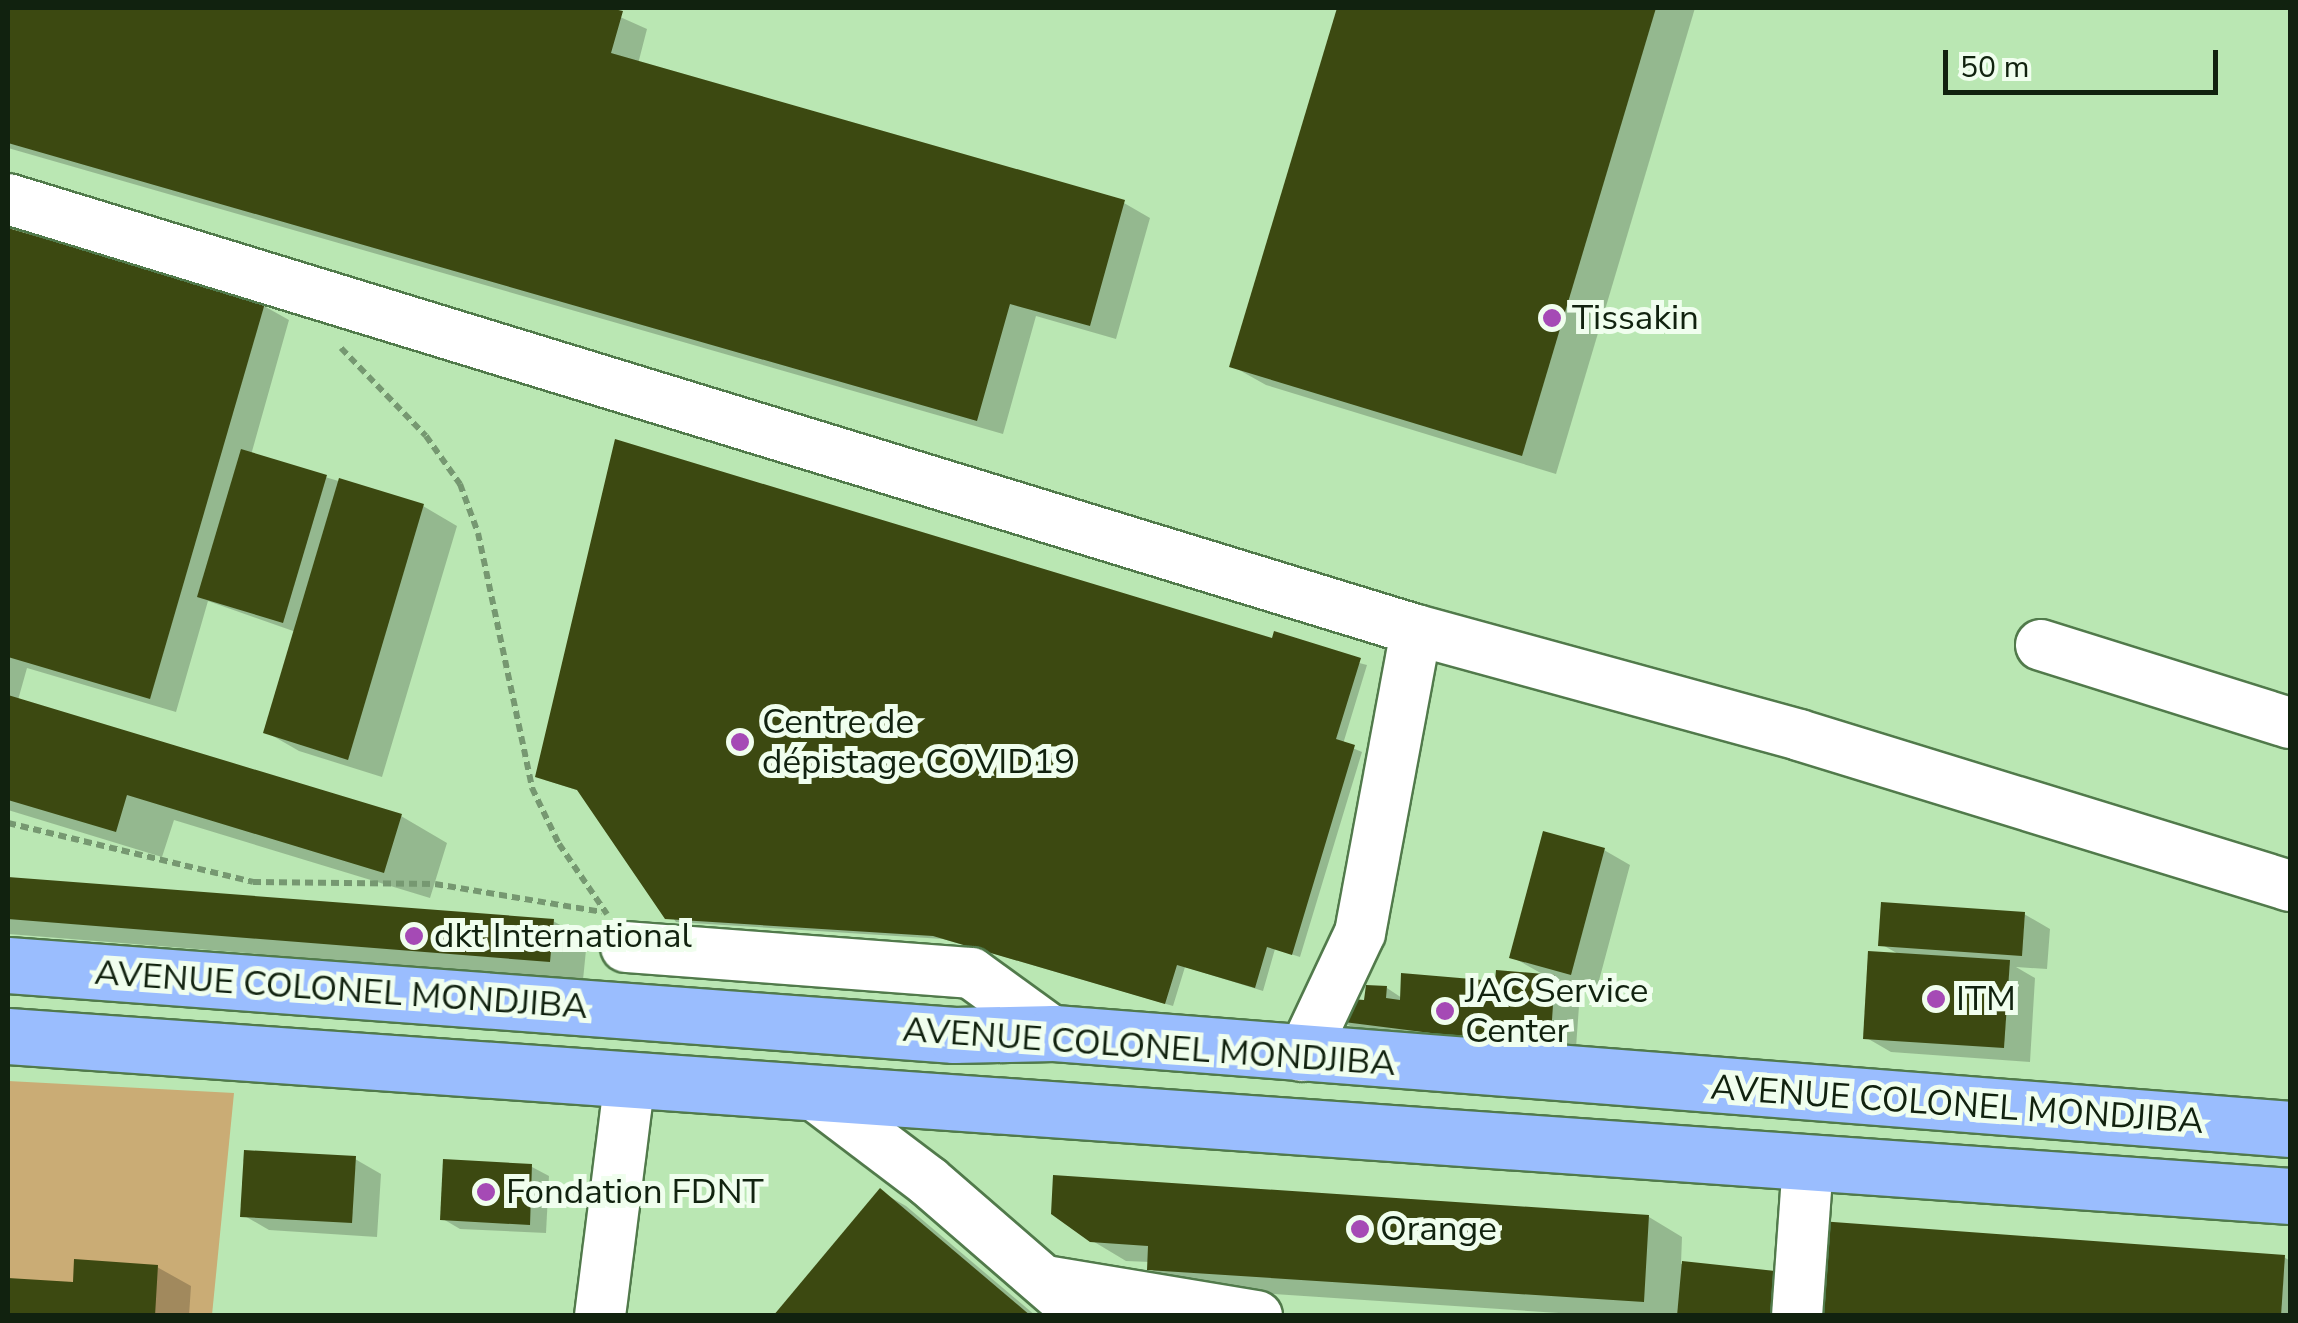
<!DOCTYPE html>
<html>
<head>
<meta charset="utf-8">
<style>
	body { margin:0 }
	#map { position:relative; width:2298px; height:1323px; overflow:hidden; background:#bae7b3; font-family:"Nunito Sans",sans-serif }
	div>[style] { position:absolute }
	.green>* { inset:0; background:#caac75 }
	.shadow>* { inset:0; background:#0003 }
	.building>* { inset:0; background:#3c4911 }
	.path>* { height:6px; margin-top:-3px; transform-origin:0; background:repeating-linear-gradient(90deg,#769871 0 8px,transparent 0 13px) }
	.roads { filter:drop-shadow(2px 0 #517a4b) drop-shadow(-2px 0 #517a4b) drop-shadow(0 2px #517a4b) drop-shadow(0 -2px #517a4b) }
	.minor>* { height:50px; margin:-25px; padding:0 25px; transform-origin:25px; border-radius:25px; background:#fff }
	.major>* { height:55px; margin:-27.5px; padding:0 27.5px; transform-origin:27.5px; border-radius:27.5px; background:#9abdfe }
	.dots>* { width:28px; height:28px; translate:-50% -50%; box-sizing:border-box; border:5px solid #f0feee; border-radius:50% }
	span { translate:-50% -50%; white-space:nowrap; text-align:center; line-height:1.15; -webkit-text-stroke:10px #f0feee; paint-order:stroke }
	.poi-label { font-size:35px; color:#11220f }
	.left { translate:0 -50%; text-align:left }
	.street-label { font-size:35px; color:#11220f }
	.frame { position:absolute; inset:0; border:10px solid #11220f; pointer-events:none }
	.scale { position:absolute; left:1943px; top:50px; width:275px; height:45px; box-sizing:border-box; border:5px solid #11220f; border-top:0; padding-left:12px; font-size:30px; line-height:35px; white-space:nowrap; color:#11220f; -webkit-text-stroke:8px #f0feee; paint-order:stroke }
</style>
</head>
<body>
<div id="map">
	<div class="green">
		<i style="clip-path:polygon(8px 1081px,234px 1093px,212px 1315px,8px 1315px)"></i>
	</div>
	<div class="shadow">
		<i style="clip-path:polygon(8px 8px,600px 8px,647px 29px,638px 64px,1124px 203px,1150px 218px,1116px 339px,1036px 316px,1003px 434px,8px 148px)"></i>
		<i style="clip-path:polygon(1339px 8px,1695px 8px,1556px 474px,1266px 385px,1232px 366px)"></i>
		<i style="clip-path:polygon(8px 230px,264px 306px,289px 320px,251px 455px,423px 506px,457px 526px,382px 777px,299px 751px,266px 732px,296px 632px,208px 601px,176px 712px,27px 668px,18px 700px,401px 816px,447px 843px,430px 898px,174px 820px,162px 857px,8px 810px)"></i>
		<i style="clip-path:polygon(1274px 641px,1367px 665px,1343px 744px,1362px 752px,1300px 957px,1275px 949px,1263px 991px,1185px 967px,1173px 1006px,943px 939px,676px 922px,580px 791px,545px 780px)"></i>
		<i style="clip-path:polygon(1604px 850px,1630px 865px,1597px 988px,1559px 980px,1580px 992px,1576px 1048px,1365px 1034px,1339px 1020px,1387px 988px,1402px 998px,1546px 976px,1512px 957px)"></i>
		<i style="clip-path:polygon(8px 879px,553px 921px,587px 940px,583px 980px,8px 934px)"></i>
		<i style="clip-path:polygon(2024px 914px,2050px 929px,2047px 969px,2016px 967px,2035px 978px,2030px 1062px,1891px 1052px,1865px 1037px,1900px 955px,1881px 944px)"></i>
		<i style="clip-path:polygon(355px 1159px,381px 1174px,377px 1237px,269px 1230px,243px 1215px)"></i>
		<i style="clip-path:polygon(532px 1167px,549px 1176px,546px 1233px,460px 1229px,443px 1219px)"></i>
		<i style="clip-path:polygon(881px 1192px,906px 1206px,1036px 1316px,776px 1316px)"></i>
		<i style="clip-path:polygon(1649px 1217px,1682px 1237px,1681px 1264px,1793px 1275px,2284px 1257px,2290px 1261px,2290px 1316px,1605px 1316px,1183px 1288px,1149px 1268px,1150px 1262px,1126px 1261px,1091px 1240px)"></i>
		<i style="clip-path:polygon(157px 1267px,191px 1286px,189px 1316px,8px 1316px,8px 1281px,75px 1285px)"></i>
	</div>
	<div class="building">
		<i style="clip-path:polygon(8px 8px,609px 8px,623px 11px,611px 53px,1125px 200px,1090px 326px,1010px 304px,977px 421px,8px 143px)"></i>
		<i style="clip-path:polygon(1337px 8px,1656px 8px,1522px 456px,1229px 367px)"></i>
		<i style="clip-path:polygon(8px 228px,265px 303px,150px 699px,8px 657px)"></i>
		<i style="clip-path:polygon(615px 439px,1272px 638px,1274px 631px,1361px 658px,1336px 739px,1355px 745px,1292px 955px,1267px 947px,1255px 988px,1177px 965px,1165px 1004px,933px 936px,665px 919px,577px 790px,535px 777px)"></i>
		<i style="clip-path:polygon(241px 449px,327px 475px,283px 623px,197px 597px)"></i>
		<i style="clip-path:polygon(339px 478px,424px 504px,348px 760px,263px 733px)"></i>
		<i style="clip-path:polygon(8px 695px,402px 814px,384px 873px,127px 795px,116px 832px,8px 800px)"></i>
		<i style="clip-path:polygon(1543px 831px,1605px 848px,1571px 975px,1509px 958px)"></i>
		<i style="clip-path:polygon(8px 877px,554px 919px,550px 962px,8px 919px)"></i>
		<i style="clip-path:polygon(1881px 902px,2025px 912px,2022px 956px,1878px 946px)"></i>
		<i style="clip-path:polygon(1868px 951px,2010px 960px,2004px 1048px,1863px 1039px)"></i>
		<i style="clip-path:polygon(1496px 970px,1555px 975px,1551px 1035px,1495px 1031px,1494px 1041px,1336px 1021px,1338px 998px,1364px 1000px,1366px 985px,1387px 986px,1386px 998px,1400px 1000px,1401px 973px,1495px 981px)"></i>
		<i style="clip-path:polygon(244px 1150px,356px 1156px,352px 1223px,240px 1217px)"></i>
		<i style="clip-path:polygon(443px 1159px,532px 1164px,530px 1225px,440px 1220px)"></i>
		<i style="clip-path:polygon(1053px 1175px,1649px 1215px,1644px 1302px,1147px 1270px,1148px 1246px,1090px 1242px,1051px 1214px)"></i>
		<i style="clip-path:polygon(880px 1188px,1031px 1316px,773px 1316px)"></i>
		<i style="clip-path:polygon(1806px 1220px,2285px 1255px,2281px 1316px,1800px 1316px)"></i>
		<i style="clip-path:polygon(74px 1259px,158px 1265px,155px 1316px,8px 1316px,8px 1278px,73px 1282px)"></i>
		<i style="clip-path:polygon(1682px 1261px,1794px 1273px,1790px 1316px,1677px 1316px)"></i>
	</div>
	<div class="path">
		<i style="left:341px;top:348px;width:122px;rotate:46deg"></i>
		<i style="left:426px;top:436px;width:59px;rotate:54.7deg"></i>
		<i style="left:460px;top:484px;width:52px;rotate:69.8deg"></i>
		<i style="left:478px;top:533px;width:261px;rotate:78deg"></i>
		<i style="left:532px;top:788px;width:62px;rotate:64.3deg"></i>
		<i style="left:559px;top:844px;width:85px;rotate:55.6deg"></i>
		<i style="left:8px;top:823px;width:252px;rotate:13.5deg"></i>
		<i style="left:253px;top:882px;width:182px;rotate:0.6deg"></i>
		<i style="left:435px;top:884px;width:169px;rotate:9.5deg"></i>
	</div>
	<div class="roads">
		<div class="minor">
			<i style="left:8px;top:199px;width:1472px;rotate:17.02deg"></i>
			<i style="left:1416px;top:630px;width:397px;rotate:15.3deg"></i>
			<i style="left:1799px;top:735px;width:514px;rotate:17.09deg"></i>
			<i style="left:2041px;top:645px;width:261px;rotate:17.4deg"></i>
			<i style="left:626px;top:947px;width:346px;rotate:4.3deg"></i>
			<i style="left:971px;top:973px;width:102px;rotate:35.9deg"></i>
			<i style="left:1302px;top:1056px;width:136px;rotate:-64.8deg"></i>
			<i style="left:1360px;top:933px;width:308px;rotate:-79.5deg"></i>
			<i style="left:813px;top:1094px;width:144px;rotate:37.1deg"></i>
			<i style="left:928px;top:1181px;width:206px;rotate:40.9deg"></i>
			<i style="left:1045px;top:1281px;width:215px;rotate:9.4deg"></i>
			<i style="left:600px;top:1316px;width:238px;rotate:-82.8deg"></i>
			<i style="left:1797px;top:1316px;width:153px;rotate:-85.9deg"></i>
		</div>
		<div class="major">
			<i style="left:8px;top:965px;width:949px;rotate:4.23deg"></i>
			<i style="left:954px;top:1035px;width:100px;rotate:-1.1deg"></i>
			<i style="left:1054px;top:1033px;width:1240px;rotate:4.44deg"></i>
			<i style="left:8px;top:1036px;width:2288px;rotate:4.01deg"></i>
		</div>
	</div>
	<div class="dots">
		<i style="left:1552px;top:318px;background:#a54ab5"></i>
		<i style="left:740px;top:742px;background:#a54ab5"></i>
		<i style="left:414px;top:936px;background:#a54ab5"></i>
		<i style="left:1936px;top:999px;background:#a54ab5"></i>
		<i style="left:1445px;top:1011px;background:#a54ab5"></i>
		<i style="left:486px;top:1192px;background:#a54ab5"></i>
		<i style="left:1360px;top:1229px;background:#a54ab5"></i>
	</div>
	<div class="poi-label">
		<span class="left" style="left:1572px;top:318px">Tissakin</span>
		<span class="left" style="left:762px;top:742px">Centre de<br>dépistage COVID19</span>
		<span class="left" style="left:434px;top:936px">dkt International</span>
		<span class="left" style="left:1465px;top:1011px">JAC Service<br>Center</span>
		<span class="left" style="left:1956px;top:999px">ITM</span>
		<span class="left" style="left:506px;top:1192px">Fondation FDNT</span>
		<span class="left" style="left:1380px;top:1229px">Orange</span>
	</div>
	<div class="street-label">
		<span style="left:341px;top:990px;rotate:4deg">AVENUE COLONEL MONDJIBA</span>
		<span style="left:1149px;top:1047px;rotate:4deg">AVENUE COLONEL MONDJIBA</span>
		<span style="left:1957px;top:1105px;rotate:4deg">AVENUE COLONEL MONDJIBA</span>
	</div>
	<div class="frame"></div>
	<div class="scale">50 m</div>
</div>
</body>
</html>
